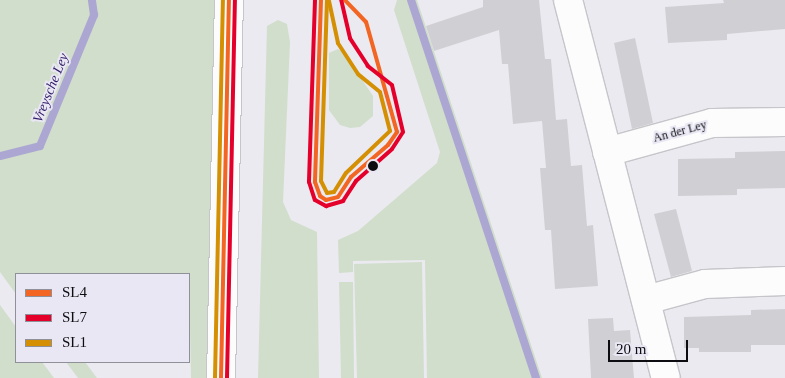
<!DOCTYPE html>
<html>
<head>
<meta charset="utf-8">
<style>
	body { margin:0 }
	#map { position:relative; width:785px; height:378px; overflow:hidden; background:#eaeaf0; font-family:Georgia,serif }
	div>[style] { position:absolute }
	.green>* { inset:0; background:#d1decb }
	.stream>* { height:8px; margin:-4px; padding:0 4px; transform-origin:4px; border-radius:4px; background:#aca6d3 }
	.building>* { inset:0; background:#d0d0d4 }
	.roads { filter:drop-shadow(1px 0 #c6c6ca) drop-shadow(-1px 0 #c6c6ca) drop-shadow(0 1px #c6c6ca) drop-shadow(0 -1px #c6c6ca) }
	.minor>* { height:28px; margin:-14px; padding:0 14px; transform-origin:14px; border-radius:14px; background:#fcfcfd }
	.major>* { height:28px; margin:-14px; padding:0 14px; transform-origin:14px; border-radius:14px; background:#fcfcfd }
	.bus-1>* { height:4px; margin:-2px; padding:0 2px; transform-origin:2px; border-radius:2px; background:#f26522 }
	.bus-2>* { height:4px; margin:-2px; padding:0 2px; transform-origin:2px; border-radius:2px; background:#e4002b }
	.bus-3>* { height:4px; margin:-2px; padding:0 2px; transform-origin:2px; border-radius:2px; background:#d48f03 }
	.dots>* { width:14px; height:14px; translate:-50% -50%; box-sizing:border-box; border:2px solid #e8e7f3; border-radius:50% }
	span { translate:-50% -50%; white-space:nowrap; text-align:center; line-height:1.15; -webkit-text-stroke:4px #e8e7f3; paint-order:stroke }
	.street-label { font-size:12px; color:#0d0d11 }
	.water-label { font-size:14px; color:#311c66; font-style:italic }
	.legend { position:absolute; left:15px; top:273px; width:175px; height:90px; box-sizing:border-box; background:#e8e7f3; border:1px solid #909099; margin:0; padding:6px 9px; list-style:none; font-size:15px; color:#0d0d11 }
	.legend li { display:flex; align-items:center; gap:10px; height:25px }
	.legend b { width:25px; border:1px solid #909099 }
	.scale { position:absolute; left:608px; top:340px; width:80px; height:22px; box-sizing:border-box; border:2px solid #0d0d11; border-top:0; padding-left:6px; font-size:15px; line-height:18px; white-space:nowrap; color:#0d0d11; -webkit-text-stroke:4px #e8e7f3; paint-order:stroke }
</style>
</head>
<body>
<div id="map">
	<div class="green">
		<i style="clip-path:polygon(0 0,215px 0,210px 378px,191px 378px,189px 274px,16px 274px,16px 294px,0 272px)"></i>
		<i style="clip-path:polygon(397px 0,417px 0,542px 378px,427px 378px,425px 260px,353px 261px,353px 272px,339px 273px,338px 240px,358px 231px,437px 163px,440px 152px,394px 10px)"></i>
		<i style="clip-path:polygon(278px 20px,287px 24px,290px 42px,283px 202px,291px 220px,317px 232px,319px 378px,258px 378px,267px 26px)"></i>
		<i style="clip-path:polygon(338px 49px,344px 53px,373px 96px,373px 116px,360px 127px,350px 128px,340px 125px,329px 110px,329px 53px)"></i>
		<i style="clip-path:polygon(422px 262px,424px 378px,357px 378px,354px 264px)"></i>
		<i style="clip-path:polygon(339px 282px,353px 282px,354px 378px,341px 378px)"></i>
		<i style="clip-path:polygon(0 305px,16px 327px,16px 362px,42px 362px,54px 378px,0 378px)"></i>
		<i style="clip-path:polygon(66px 362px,85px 362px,97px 378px,78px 378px)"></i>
	</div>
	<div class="stream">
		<i style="left:411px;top:0;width:398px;rotate:71.7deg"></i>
		<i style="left:0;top:156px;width:41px;rotate:-14deg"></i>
		<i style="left:40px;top:146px;width:142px;rotate:-67.6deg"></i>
		<i style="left:94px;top:15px;width:15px;rotate:-98deg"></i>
	</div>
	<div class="building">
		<i style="clip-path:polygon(483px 0,539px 0,545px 59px,551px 59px,556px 120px,567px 119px,571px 166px,582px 165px,587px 226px,593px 225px,598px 286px,555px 289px,551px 230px,545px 230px,540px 168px,546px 168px,542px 121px,513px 124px,508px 64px,502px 64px,499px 30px,434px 51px,426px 26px,483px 7px)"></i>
		<i style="clip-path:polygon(723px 0,785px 0,785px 29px,727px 34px,727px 40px,668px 43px,665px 7px,724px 3px)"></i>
		<i style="clip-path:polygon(635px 38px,653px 123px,632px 129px,614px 43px)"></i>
		<i style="clip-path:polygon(785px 151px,785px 188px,737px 189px,737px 195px,678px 196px,678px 159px,735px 158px,735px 152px)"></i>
		<i style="clip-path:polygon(676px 209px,692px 271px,671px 277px,654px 214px)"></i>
		<i style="clip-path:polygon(785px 309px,785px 345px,751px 345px,751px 352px,699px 352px,699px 348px,684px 348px,684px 317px,751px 315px,751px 310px)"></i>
		<i style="clip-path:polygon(613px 318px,614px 331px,630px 330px,634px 378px,591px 378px,588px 319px)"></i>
	</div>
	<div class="roads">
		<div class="minor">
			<i style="left:568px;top:0;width:390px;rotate:75.5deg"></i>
			<i style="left:607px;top:152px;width:109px;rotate:-15.4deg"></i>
			<i style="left:712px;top:123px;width:73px;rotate:-0.8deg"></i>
			<i style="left:646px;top:300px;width:61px;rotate:-15.2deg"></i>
			<i style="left:705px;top:284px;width:80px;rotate:-2.1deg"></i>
		</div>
		<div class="major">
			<i style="left:221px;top:378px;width:378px;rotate:-88.8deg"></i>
		</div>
	</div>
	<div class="bus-1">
		<i style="left:321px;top:0;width:182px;rotate:91.9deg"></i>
		<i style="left:315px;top:182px;width:15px;rotate:70deg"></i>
		<i style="left:320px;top:196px;width:7px;rotate:34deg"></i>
		<i style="left:326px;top:200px;width:12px;rotate:-14deg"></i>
		<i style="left:338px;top:197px;width:24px;rotate:-57deg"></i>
		<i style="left:351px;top:177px;width:49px;rotate:-40.9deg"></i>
		<i style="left:388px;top:145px;width:16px;rotate:-55deg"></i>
		<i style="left:397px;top:132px;width:114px;rotate:-105.7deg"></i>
		<i style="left:366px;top:22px;width:30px;rotate:-134deg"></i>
		<i style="left:221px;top:378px;width:378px;rotate:-88.8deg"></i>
	</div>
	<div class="bus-2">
		<i style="left:315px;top:0;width:182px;rotate:91.9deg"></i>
		<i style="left:309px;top:182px;width:19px;rotate:72deg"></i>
		<i style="left:315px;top:200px;width:13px;rotate:29deg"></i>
		<i style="left:326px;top:206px;width:18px;rotate:-16deg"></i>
		<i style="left:343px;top:201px;width:24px;rotate:-57deg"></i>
		<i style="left:356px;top:181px;width:48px;rotate:-41.6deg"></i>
		<i style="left:392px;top:149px;width:20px;rotate:-57deg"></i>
		<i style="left:403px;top:132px;width:48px;rotate:-103.2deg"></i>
		<i style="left:392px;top:85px;width:31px;rotate:-142deg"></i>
		<i style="left:368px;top:66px;width:33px;rotate:-123deg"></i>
		<i style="left:350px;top:38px;width:39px;rotate:-103deg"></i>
		<i style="left:227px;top:378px;width:378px;rotate:-88.8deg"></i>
	</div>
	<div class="bus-3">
		<i style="left:327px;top:0;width:181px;rotate:91.9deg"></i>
		<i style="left:321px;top:181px;width:13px;rotate:63deg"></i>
		<i style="left:327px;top:193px;width:7px;rotate:-8deg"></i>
		<i style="left:334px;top:192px;width:22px;rotate:-58deg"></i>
		<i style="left:346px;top:173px;width:61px;rotate:-43.7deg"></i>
		<i style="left:390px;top:131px;width:40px;rotate:-104.4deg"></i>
		<i style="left:380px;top:92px;width:28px;rotate:-141deg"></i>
		<i style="left:358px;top:74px;width:37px;rotate:-123deg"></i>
		<i style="left:338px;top:43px;width:43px;rotate:-102.1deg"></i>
		<i style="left:215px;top:378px;width:378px;rotate:-88.8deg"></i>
	</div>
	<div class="dots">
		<i style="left:373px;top:166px;background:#0d0d11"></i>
	</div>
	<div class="street-label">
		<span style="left:680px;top:132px;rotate:-15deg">An der Ley</span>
	</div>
	<div class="water-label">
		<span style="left:51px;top:88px;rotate:-68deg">Vreysche Ley</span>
	</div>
	<ul class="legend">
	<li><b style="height:6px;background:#f26522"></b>SL4</li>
	<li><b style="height:6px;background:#e4002b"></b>SL7</li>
	<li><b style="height:6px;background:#d48f03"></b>SL1</li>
	</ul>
	<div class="scale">20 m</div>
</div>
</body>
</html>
